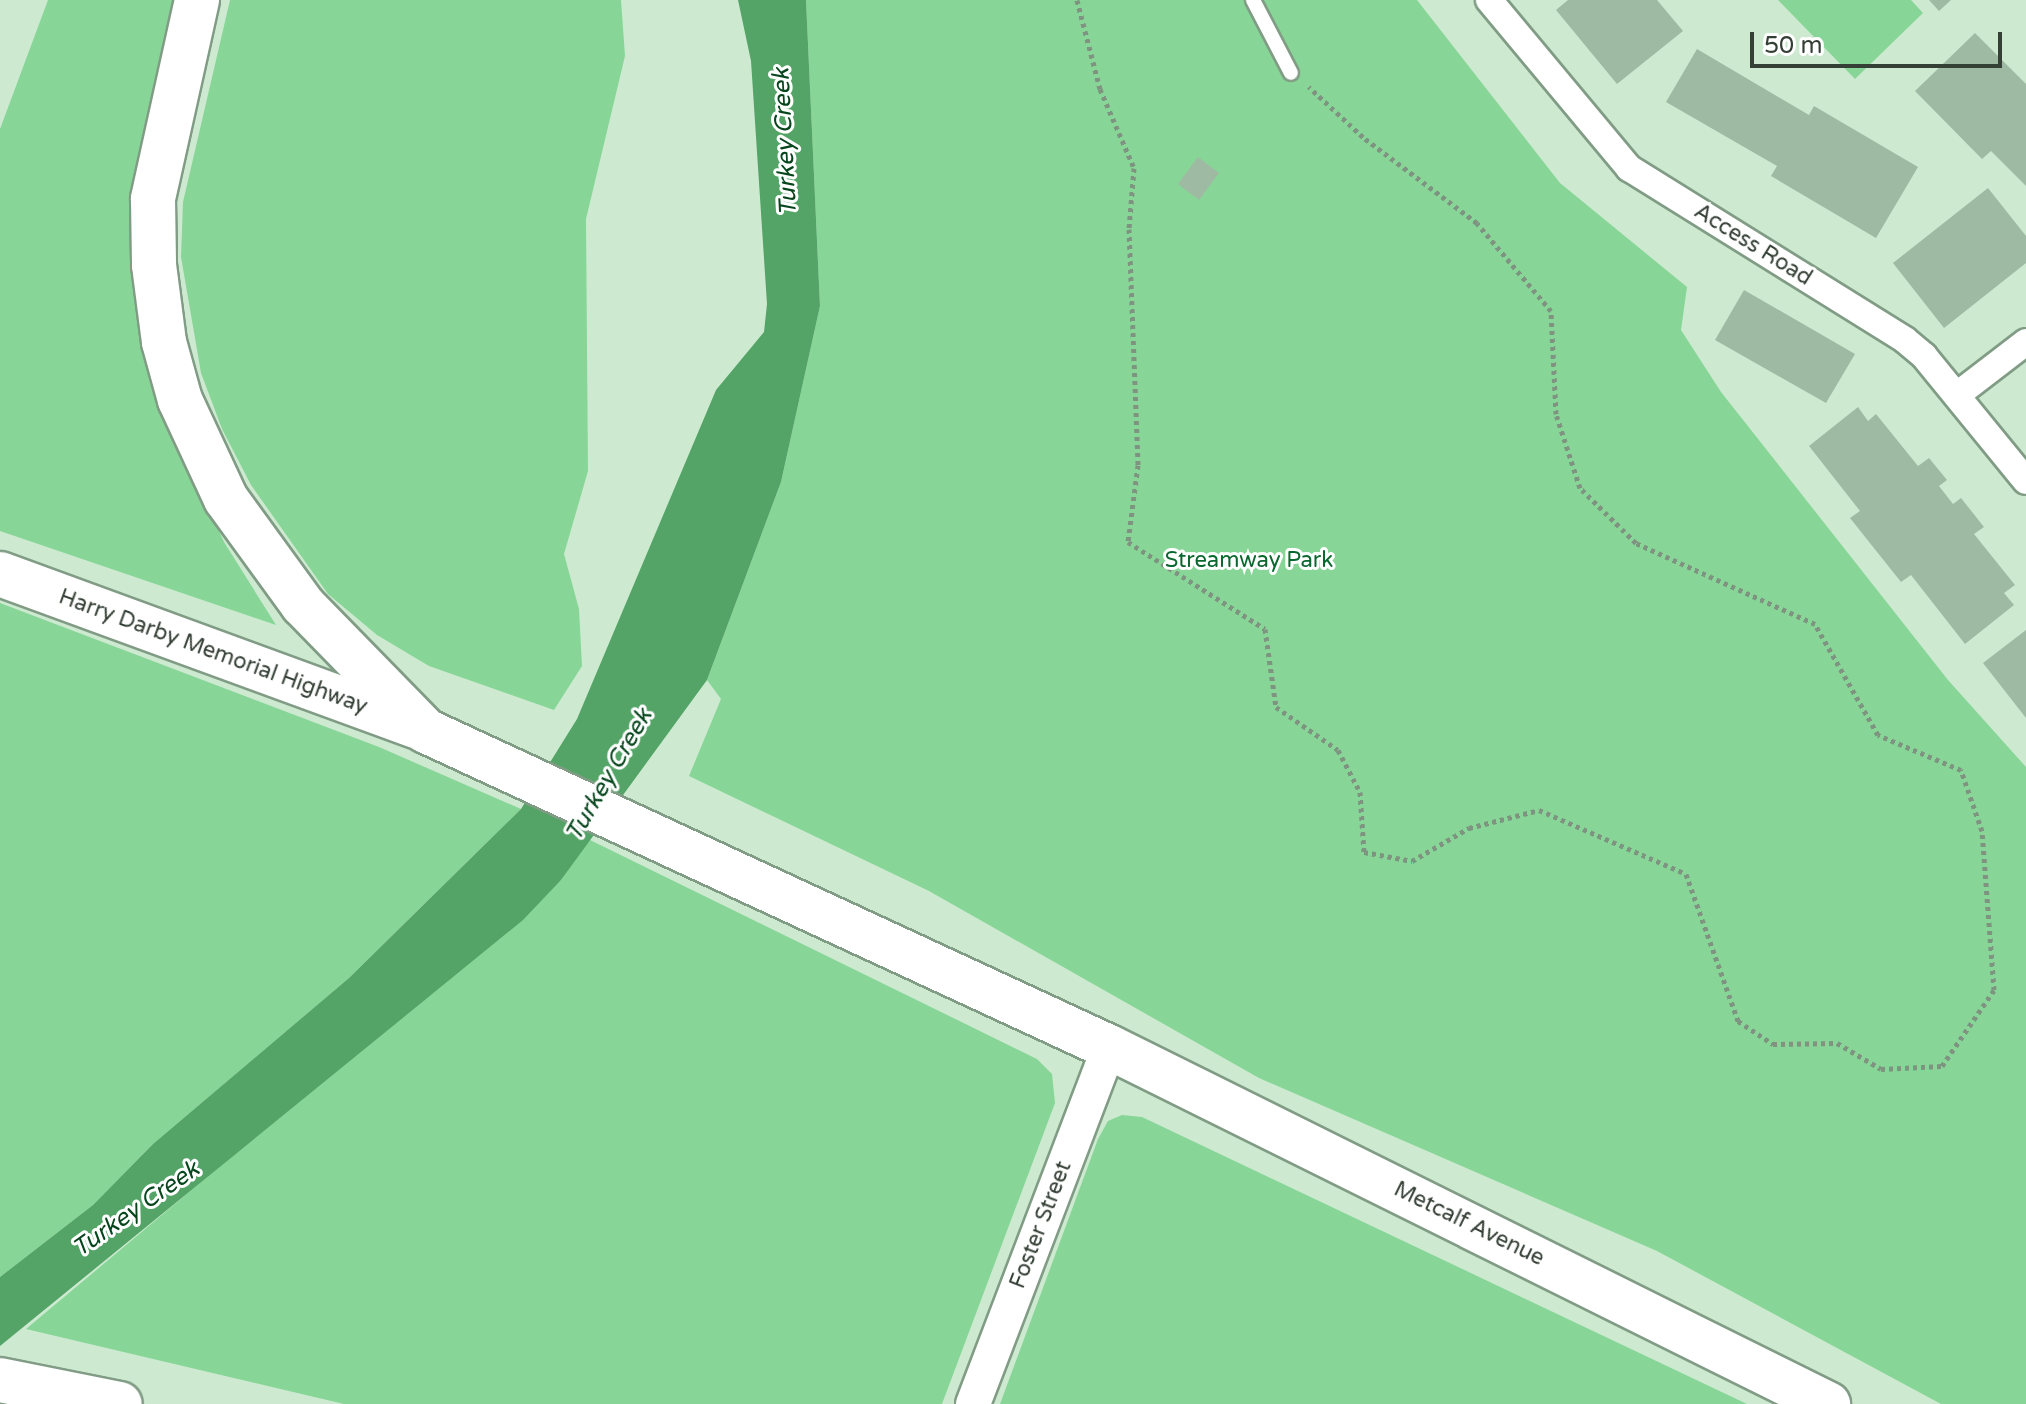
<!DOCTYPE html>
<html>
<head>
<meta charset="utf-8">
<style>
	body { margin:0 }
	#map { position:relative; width:2026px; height:1404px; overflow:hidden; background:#cdead1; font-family:"Varela Round",sans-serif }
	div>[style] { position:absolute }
	.green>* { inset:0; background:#87d697 }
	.water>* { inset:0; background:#53a466 }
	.building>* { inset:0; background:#9ebaa2 }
	.path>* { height:5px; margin-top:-2.5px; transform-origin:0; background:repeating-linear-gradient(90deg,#7f9381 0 4px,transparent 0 8px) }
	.roads { filter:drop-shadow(2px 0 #819c85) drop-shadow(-2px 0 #819c85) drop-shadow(0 2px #819c85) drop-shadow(0 -2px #819c85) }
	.service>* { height:14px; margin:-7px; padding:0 7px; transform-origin:7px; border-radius:7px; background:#fff }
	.minor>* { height:26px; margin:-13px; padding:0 13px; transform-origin:13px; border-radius:13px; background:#fff }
	.tertiary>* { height:34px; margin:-17px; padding:0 17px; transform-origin:17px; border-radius:17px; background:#fff }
	.trunk>* { height:44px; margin:-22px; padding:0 22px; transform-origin:22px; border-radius:22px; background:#fff }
	.motorway>* { height:44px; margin:-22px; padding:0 22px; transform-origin:22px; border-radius:22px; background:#fff }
	span { translate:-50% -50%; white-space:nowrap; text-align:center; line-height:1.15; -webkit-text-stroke:6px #fff; paint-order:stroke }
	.street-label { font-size:22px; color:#343f35 }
	.park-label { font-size:22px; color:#0a682e }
	.water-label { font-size:24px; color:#07461d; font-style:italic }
	.scale { position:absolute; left:1750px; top:32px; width:252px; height:36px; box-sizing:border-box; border:4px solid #343f35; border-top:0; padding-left:10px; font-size:24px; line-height:28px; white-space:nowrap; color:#343f35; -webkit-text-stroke:6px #fff; paint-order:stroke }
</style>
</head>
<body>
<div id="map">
	<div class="green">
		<i style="clip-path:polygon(48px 0,179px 0,150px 106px,135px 192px,157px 393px,224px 542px,276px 625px,0 531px,0 129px)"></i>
		<i style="clip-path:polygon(230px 0,621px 0,625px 56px,586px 219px,588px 471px,564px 554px,579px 609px,582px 666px,554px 710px,429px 666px,377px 635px,328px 594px,251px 485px,222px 429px,201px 373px,181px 257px,183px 202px)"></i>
		<i style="clip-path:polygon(806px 0,1417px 0,1560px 183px,1687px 287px,1681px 330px,1721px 392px,1948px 680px,2026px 767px,2026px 1404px,1941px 1404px,1657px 1251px,1259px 1078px,929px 891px,689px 776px,721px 699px,707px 680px,781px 482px,820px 306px)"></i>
		<i style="clip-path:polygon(1778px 0,1911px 0,1923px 13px,1855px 79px)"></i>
		<i style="clip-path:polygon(0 603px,379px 747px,521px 809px,349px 978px,153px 1144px,93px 1205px,0 1277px)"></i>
		<i style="clip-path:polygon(588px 839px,1037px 1059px,1052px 1074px,1055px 1103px,942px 1404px,344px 1404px,26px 1329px,561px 880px)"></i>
		<i style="clip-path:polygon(1122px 1115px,1142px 1117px,1747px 1404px,1000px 1404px,1098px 1139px,1108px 1121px)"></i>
	</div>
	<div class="water">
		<i style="clip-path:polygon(738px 0,806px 0,820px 306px,781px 482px,707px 680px,561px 880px,523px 920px,0 1346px,0 1277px,93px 1205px,153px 1144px,349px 978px,521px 809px,577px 719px,716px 390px,764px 332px,767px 304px,751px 61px)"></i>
	</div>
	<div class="building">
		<i style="clip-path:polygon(1568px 0,1657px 0,1683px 31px,1617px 84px,1556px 10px)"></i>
		<i style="clip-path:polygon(1929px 0,1951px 0,1939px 11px)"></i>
		<i style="clip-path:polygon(1975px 33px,2026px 84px,2026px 186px,1991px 151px,1982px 159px,1915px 91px)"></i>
		<i style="clip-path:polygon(1697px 49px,1809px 115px,1814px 106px,1918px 167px,1876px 238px,1771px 176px,1777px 166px,1666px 102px)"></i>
		<i style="clip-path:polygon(1198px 157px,1219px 173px,1199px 200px,1178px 184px)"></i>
		<i style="clip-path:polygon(1988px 188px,2026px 236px,2026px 263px,1944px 328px,1893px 263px)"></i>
		<i style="clip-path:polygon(1744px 290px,1855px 354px,1826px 403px,1715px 340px)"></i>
		<i style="clip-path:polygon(1858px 407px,1868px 421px,1876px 414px,1918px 466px,1929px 458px,1947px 480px,1939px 486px,1953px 504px,1961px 498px,1984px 527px,1974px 534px,2015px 585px,2004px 593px,2014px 605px,1965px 644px,1911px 575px,1901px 582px,1850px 518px,1860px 511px,1809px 446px)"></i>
		<i style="clip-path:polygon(2026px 630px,2026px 718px,1983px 663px)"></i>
	</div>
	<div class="path">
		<i style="left:1077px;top:0;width:92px;rotate:75.5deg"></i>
		<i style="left:1100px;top:89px;width:86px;rotate:66.7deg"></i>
		<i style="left:1134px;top:168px;width:61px;rotate:94.7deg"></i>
		<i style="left:1129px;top:229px;width:236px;rotate:87.8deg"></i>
		<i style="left:1138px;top:465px;width:78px;rotate:97.4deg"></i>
		<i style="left:1128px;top:542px;width:162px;rotate:32.4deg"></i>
		<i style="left:1265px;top:629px;width:79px;rotate:82deg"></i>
		<i style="left:1276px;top:707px;width:75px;rotate:34.7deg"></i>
		<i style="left:1338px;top:750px;width:47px;rotate:62.4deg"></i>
		<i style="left:1360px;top:792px;width:60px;rotate:86.2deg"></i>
		<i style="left:1364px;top:852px;width:49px;rotate:10.6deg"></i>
		<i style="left:1412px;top:861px;width:66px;rotate:-30.1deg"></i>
		<i style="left:1469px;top:828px;width:72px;rotate:-14.4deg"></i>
		<i style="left:1539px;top:810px;width:160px;rotate:23.5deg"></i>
		<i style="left:1686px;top:874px;width:156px;rotate:70.5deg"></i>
		<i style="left:1738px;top:1021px;width:42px;rotate:33.3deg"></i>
		<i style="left:1773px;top:1044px;width:64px;rotate:-0.9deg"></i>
		<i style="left:1837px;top:1043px;width:51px;rotate:30.6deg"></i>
		<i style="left:1881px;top:1069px;width:61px;rotate:-2.8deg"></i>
		<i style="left:1942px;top:1066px;width:92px;rotate:-55.6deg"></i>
		<i style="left:1994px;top:990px;width:159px;rotate:-94.3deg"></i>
		<i style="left:1982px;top:831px;width:65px;rotate:-109deg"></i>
		<i style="left:1961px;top:770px;width:90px;rotate:-157.1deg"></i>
		<i style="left:1878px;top:735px;width:128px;rotate:-119.6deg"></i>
		<i style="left:1815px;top:624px;width:196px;rotate:-155.7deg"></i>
		<i style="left:1636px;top:543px;width:78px;rotate:-135.5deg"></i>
		<i style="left:1580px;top:488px;width:78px;rotate:-108deg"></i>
		<i style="left:1556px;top:414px;width:103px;rotate:-92.8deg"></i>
		<i style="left:1551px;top:311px;width:115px;rotate:-130.1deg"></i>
		<i style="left:1477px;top:223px;width:143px;rotate:-143deg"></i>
		<i style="left:1363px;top:137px;width:74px;rotate:-137.2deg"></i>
	</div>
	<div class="roads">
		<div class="service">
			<i style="left:1253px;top:0;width:82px;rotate:62.5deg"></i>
		</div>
		<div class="minor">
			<i style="left:1489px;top:0;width:219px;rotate:50.2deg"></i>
			<i style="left:1629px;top:168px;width:325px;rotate:31.9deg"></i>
			<i style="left:1905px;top:340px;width:25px;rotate:40deg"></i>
			<i style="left:1924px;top:356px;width:161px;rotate:50.8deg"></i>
			<i style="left:1957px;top:395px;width:87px;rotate:-37.5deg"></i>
		</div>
		<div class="tertiary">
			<i style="left:973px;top:1404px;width:382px;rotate:-69.1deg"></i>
		</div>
		<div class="trunk">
			<i style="left:1109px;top:1047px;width:803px;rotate:26.41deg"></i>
		</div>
		<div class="motorway">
			<i style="left:197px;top:0;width:204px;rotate:102.5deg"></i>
			<i style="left:153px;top:199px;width:66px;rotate:89.1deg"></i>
			<i style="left:154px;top:265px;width:78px;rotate:82.6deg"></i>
			<i style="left:164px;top:342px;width:60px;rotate:74.6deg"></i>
			<i style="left:180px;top:400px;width:109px;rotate:65.1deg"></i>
			<i style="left:226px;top:499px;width:131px;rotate:54deg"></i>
			<i style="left:303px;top:605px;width:176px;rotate:45.7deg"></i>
			<i style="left:426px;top:731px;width:753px;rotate:24.83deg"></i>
			<i style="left:0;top:574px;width:444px;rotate:20.1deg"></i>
			<i style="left:0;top:1380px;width:122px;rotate:11.3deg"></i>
		</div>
	</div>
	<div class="street-label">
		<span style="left:1753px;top:245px;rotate:32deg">Access Road</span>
		<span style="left:213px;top:652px;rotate:20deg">Harry Darby Memorial Highway</span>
		<span style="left:1469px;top:1224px;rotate:26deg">Metcalf Avenue</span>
		<span style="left:1041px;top:1225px;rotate:-69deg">Foster Street</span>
	</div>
	<div class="park-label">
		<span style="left:1249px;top:561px">Streamway Park</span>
	</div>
	<div class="water-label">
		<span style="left:785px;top:142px;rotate:-93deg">Turkey Creek</span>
		<span style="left:609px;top:775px;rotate:-60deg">Turkey Creek</span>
		<span style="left:136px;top:1209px;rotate:-35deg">Turkey Creek</span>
	</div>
	<div class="scale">50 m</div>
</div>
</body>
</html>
